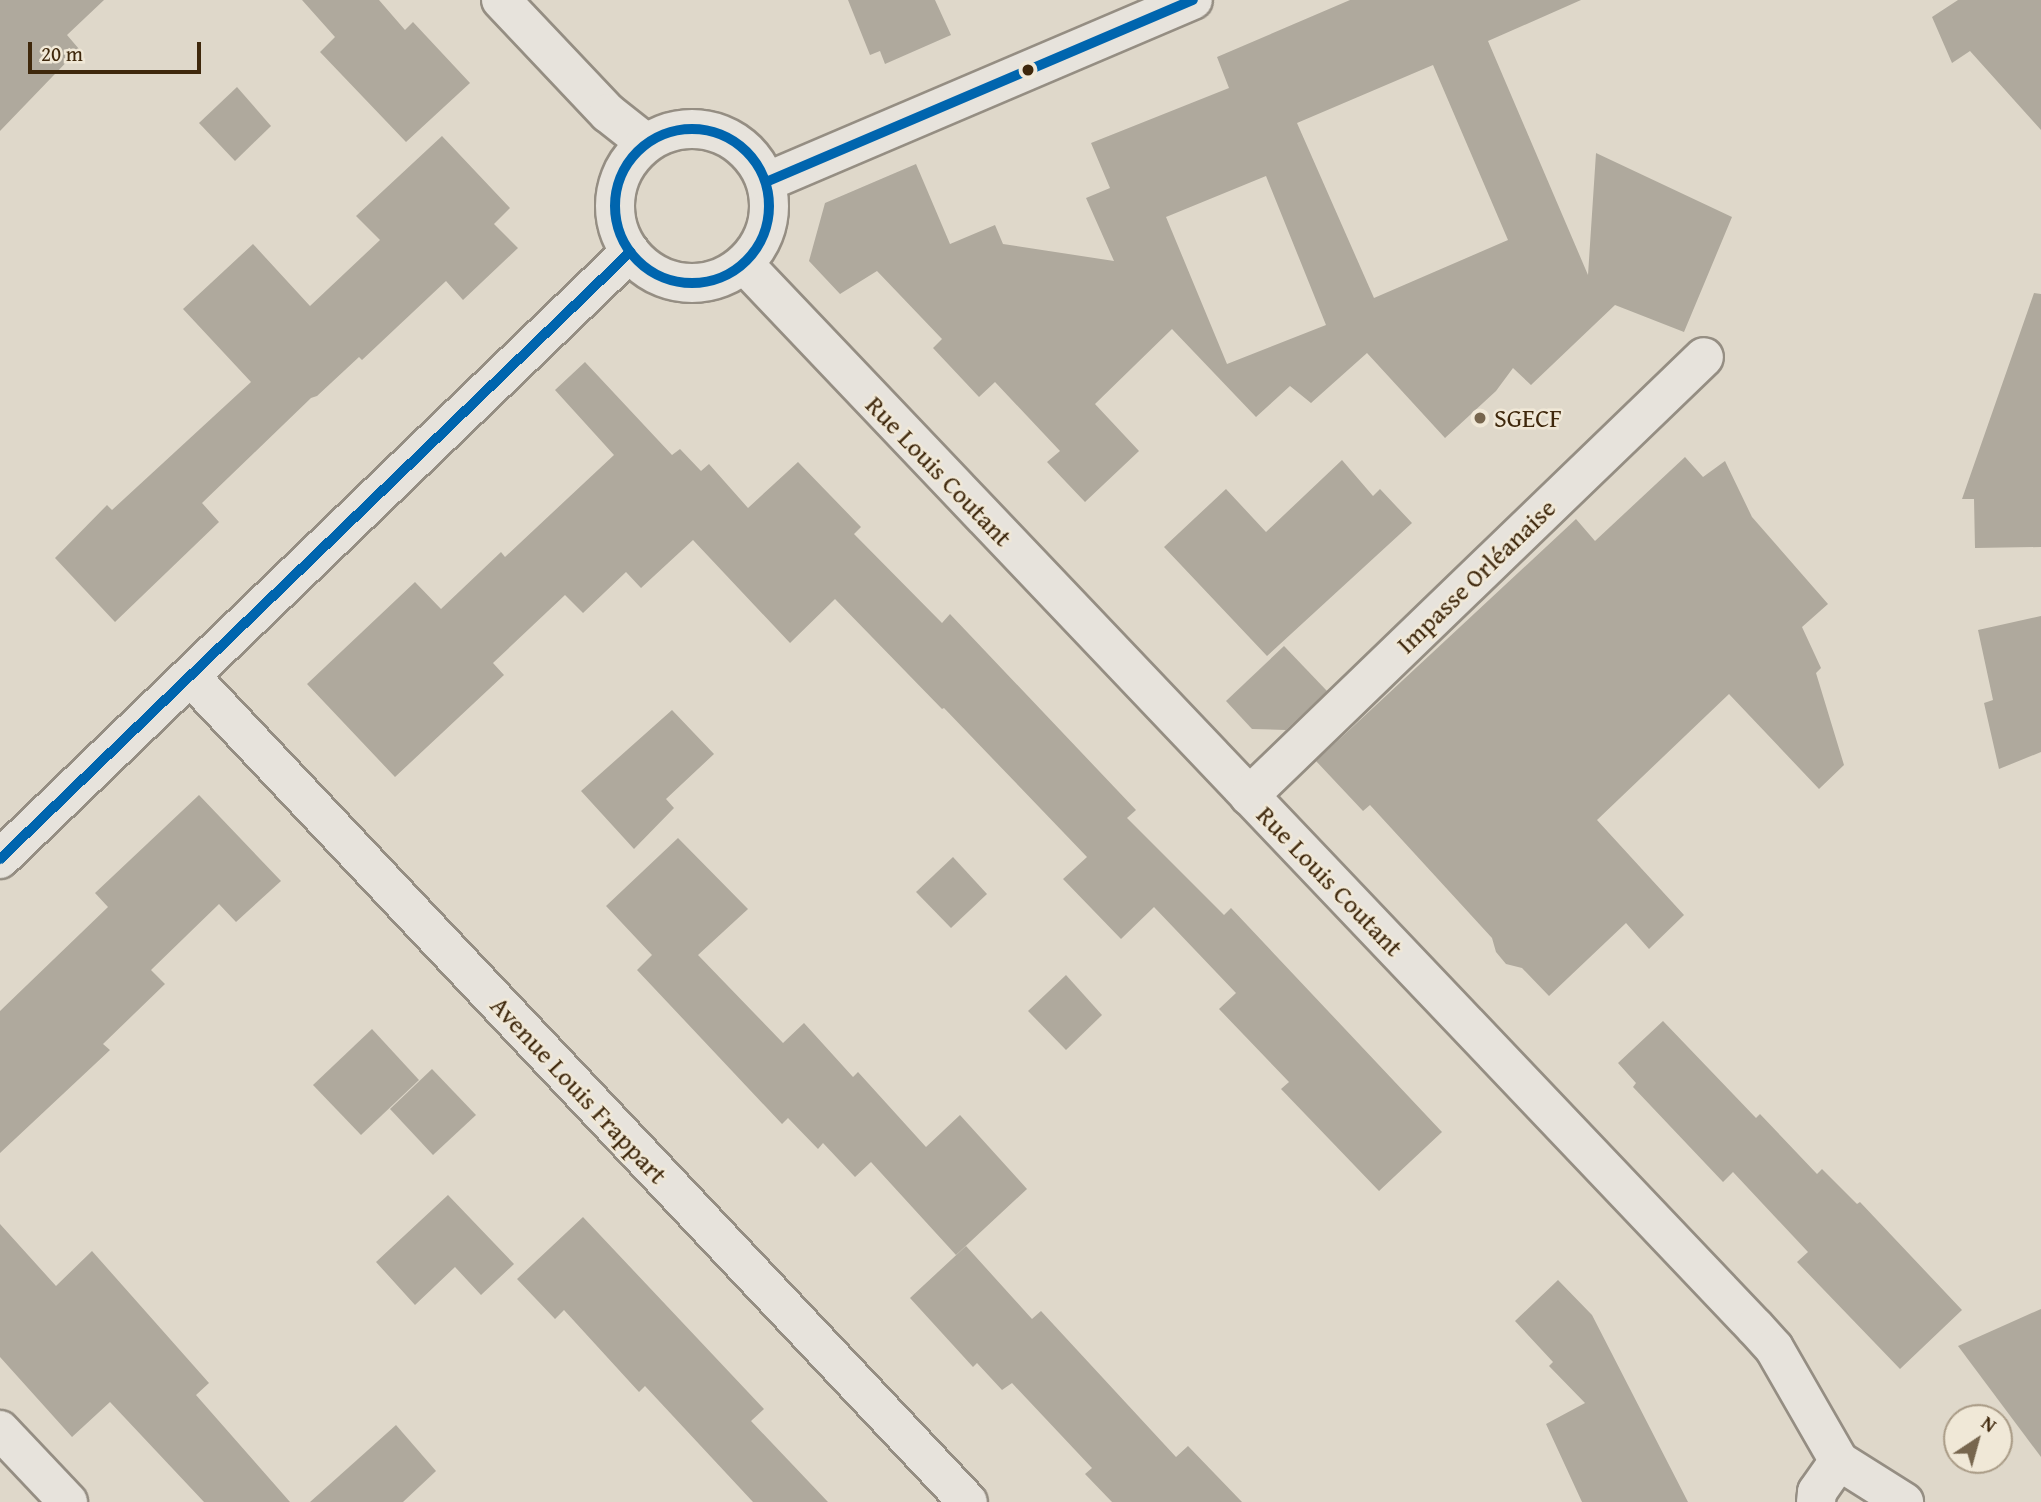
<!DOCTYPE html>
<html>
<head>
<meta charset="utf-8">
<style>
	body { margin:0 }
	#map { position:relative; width:2041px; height:1502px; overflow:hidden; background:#dfd8ca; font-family:"Gentium Book Plus",serif }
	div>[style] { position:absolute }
	.building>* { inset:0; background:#afa99d }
	.roads { filter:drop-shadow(2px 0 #958e83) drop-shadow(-2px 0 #958e83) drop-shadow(0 2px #958e83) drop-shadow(0 -2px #958e83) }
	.minor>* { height:38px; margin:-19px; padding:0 19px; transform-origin:19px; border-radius:19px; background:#e7e3dc }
	.minor>.ring { margin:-19px; padding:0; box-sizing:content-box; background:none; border:38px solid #e7e3dc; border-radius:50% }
	.bus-1>* { height:10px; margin:-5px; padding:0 5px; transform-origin:5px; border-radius:5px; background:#0065ae }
	.bus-1>.ring { margin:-5px; padding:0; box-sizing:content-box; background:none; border:10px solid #0065ae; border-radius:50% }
	.dots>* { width:19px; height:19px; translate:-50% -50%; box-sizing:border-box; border:4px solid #f0e8d7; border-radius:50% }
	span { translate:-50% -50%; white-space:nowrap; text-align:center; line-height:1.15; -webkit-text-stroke:5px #f0e8d7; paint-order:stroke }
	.poi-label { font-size:26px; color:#3f280c }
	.left { translate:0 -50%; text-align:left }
	.street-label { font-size:26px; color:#3f280c }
	.north { position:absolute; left:1943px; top:1404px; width:70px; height:70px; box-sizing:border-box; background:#f0e8d7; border:2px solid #a99b86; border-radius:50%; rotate:36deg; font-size:19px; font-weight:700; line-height:28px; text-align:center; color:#3f280c }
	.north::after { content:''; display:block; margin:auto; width:24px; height:32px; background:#77664e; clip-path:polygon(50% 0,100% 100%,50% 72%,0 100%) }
	.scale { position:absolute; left:28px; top:42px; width:173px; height:32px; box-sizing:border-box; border:4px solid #3f280c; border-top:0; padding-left:9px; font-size:21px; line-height:24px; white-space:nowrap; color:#3f280c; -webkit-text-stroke:5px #f0e8d7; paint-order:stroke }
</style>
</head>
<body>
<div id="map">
	<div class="building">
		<i style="clip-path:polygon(0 0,104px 0,67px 35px,79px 49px,0 131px)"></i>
		<i style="clip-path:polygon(302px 0,379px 0,405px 30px,413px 22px,470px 83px,406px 142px,320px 52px,335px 37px)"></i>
		<i style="clip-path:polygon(848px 0,935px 0,951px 35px,885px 64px,880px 51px,870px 55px)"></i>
		<i style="clip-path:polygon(evenodd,1350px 0,1581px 0,1488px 41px,1588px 275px,1596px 153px,1732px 217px,1684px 332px,1615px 305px,1531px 385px,1513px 368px,1496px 391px,1445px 438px,1367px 353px,1311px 403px,1290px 386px,1256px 417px,1172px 329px,1095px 404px,1139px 451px,1085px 502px,1047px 462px,1060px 451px,995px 382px,979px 397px,933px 348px,942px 339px,877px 271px,840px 294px,809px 261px,825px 203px,916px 164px,950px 244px,995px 225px,1003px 244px,1114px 261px,1086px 198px,1110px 188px,1091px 143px,1229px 88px,1217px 57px,1350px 0,1433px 65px,1508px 240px,1374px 298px,1297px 123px,1433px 65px,1350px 0,1266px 176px,1326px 325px,1227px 364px,1166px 217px,1266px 176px)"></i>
		<i style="clip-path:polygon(1958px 0,2041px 0,2041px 130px,1970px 51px,1952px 63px,1932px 17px)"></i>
		<i style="clip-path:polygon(237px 87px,271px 126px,235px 161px,199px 123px)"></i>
		<i style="clip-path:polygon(442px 136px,510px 208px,494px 224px,518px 248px,463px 300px,446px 281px,362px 360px,359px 357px,317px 396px,311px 398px,202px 503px,219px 522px,115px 622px,55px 558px,107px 505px,112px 510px,251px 382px,183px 309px,253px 244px,310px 306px,380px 240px,356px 216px)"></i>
		<i style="clip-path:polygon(2034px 293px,2041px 294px,2041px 547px,1975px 548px,1974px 499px,1962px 499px)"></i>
		<i style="clip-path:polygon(585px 362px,672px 455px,680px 449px,701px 471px,709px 464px,748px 508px,798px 462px,861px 527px,854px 534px,942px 623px,950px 614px,1136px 810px,1127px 818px,1224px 915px,1231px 908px,1442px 1132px,1379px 1191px,1281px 1089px,1289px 1082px,1219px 1009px,1236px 993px,1154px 907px,1121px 939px,1063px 879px,1087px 857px,944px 708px,942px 709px,835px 599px,790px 643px,693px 540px,641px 588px,626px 572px,583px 613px,565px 595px,493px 663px,504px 675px,395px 777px,307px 684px,415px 582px,441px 609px,501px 552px,505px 557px,614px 455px,555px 390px)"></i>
		<i style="clip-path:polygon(1685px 457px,1703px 477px,1725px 461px,1752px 517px,1828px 604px,1802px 627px,1821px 668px,1816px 673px,1844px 765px,1819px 789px,1729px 694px,1597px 820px,1684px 915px,1649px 949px,1626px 923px,1549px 996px,1522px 968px,1506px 964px,1496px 952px,1492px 938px,1370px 805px,1363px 811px,1316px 761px,1576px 519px,1595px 541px)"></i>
		<i style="clip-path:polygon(1342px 460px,1373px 496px,1380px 489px,1412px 523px,1267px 656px,1164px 547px,1226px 489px,1266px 532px)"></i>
		<i style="clip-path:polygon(2041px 616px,2041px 752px,1999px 769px,1984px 703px,1993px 700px,1978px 630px)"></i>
		<i style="clip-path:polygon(1284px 646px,1327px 691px,1286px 730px,1252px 729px,1226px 701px)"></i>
		<i style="clip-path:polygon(672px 710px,714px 754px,666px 799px,674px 808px,634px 849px,581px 791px)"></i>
		<i style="clip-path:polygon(199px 795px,281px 881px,236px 922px,219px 904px,151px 970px,165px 984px,103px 1044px,110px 1050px,0 1153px,0 1011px,108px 907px,95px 893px)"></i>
		<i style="clip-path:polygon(678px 838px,748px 909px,698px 955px,783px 1043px,804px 1023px,853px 1077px,858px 1072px,926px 1147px,960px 1115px,1027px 1189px,956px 1255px,871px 1162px,855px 1177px,823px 1143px,818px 1149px,788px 1118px,782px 1124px,637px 970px,652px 955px,606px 906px)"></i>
		<i style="clip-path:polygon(953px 857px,987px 894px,951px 928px,916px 892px)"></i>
		<i style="clip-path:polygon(1066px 975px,1102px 1015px,1066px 1050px,1028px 1011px)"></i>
		<i style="clip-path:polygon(1663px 1021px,1756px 1118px,1760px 1114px,1817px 1174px,1822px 1169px,1857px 1204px,1860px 1202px,1962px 1310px,1900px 1369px,1797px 1262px,1808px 1252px,1733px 1172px,1723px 1182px,1633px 1087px,1636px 1083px,1618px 1063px)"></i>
		<i style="clip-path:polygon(372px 1029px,419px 1080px,361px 1135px,313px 1085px)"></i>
		<i style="clip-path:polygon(432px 1069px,476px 1115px,433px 1155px,390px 1109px)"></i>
		<i style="clip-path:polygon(448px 1195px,514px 1264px,481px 1295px,455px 1267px,415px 1305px,376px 1262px)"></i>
		<i style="clip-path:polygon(583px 1217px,764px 1409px,751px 1421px,828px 1502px,753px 1502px,645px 1386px,639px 1392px,564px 1310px,555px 1319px,517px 1279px)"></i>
		<i style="clip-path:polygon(0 1224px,56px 1286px,92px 1251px,209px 1383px,196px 1395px,290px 1502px,204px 1502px,110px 1402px,72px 1437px,0 1357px)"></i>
		<i style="clip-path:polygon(966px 1246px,1032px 1319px,1041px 1311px,1176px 1457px,1188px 1446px,1242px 1502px,1112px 1502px,1085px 1474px,1092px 1468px,1012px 1383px,1002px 1390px,977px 1363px,973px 1367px,910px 1298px)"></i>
		<i style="clip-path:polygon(1558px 1280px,1592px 1315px,1688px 1502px,1582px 1502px,1546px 1424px,1585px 1403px,1549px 1366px,1553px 1362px,1515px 1321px)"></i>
		<i style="clip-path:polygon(2041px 1309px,2041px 1457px,1958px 1346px)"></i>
		<i style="clip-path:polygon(396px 1425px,436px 1471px,403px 1502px,310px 1502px)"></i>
	</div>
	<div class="roads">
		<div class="minor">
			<i style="left:501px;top:0;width:156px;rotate:46.6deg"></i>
			<i style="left:608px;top:113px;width:48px;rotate:38.3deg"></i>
			<i class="ring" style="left:615px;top:129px;width:116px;height:116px"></i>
			<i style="left:766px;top:182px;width:464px;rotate:-23.1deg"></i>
			<i style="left:744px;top:264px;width:1467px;rotate:46.44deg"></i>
			<i style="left:1755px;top:1327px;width:28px;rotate:48deg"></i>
			<i style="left:1774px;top:1348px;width:130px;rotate:60.1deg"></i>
			<i style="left:1839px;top:1461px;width:77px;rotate:32.2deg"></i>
			<i style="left:191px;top:677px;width:1133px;rotate:46.72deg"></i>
			<i style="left:1249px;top:796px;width:632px;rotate:-43.97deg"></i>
			<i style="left:0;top:859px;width:875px;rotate:-43.93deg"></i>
			<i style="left:0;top:1430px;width:99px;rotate:46.6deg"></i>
			<i style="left:1816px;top:1502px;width:10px;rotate:-84deg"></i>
			<i style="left:1817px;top:1492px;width:38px;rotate:-55deg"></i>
		</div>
	</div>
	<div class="bus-1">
		<i class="ring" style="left:615px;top:129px;width:144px;height:144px"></i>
		<i style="left:766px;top:182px;width:464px;rotate:-23.1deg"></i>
		<i style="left:0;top:859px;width:875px;rotate:-43.93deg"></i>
	</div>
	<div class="dots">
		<i style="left:1028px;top:70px;background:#3f280c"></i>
		<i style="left:1480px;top:418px;background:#77664e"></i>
	</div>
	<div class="poi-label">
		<span class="left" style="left:1494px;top:418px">SGECF</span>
	</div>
	<div class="street-label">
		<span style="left:939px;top:471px;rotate:46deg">Rue Louis Coutant</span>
		<span style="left:1476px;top:576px;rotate:-44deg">Impasse Orléanaise</span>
		<span style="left:1330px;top:881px;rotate:46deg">Rue Louis Coutant</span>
		<span style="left:579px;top:1090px;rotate:47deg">Avenue Louis Frappart</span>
	</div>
	<div class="north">N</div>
	<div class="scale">20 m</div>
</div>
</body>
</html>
